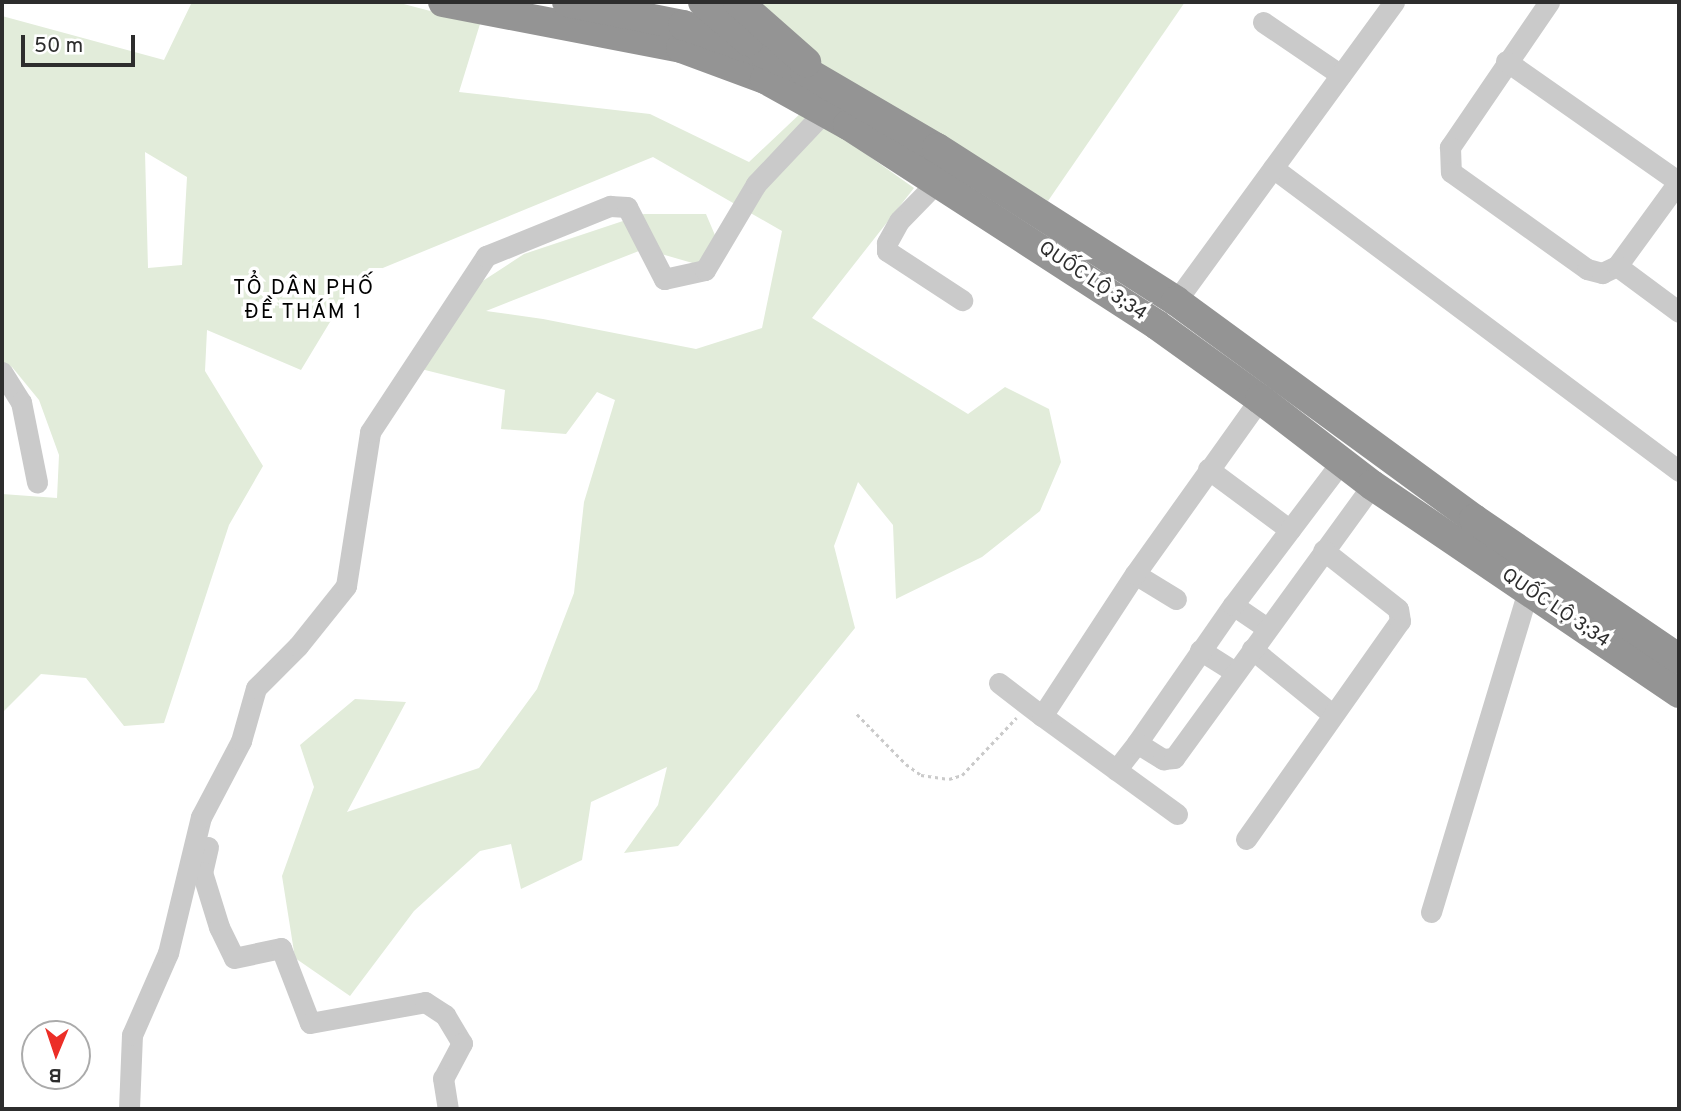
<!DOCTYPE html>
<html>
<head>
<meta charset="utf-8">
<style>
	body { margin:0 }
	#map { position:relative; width:1681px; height:1111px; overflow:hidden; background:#fff; font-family:Overpass,sans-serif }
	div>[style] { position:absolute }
	.green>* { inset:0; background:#e2ecda }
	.path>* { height:2.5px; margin-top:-1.25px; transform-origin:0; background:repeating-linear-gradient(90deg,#cacaca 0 3.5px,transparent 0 7px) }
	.minor>* { height:21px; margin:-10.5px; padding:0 10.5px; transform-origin:10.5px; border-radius:10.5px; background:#cacaca }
	.highway>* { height:30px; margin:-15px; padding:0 15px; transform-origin:15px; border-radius:15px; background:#949494 }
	span { translate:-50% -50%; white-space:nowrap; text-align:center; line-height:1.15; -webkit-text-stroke:7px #fff; paint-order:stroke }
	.street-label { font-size:19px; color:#2d2d2d }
	.neighbourhood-label { font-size:21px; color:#000; letter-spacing:2px }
	.frame { position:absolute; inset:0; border:4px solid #2d2d2d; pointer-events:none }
	.north { position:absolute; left:21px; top:1020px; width:70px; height:70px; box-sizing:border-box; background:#fff; border:2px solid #ababab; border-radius:50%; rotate:182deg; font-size:19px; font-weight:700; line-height:28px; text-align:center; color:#2d2d2d }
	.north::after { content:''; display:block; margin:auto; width:24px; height:32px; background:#ec2e27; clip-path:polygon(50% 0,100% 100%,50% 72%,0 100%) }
	.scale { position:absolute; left:21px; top:35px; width:114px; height:32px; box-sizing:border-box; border:4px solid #2d2d2d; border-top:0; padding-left:9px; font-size:21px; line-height:24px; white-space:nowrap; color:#2d2d2d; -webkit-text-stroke:5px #fff; paint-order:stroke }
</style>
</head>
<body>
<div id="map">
	<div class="green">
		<i style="clip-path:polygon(evenodd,192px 2px,396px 2px,480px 24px,459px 92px,650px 114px,749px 162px,804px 110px,914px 188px,812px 318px,968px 414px,1005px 387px,1049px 409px,1061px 462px,1040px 511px,982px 557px,896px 599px,893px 525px,858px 482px,834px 546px,855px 628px,678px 846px,624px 853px,658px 805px,667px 767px,591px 802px,582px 860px,521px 889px,511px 844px,480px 851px,414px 911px,350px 996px,295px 958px,282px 876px,314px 787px,300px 745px,355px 699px,406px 702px,347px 812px,479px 768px,537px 689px,574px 593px,584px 502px,615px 400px,597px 392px,566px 434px,501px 429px,505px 390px,405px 365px,455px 299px,524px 254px,644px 214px,706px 214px,720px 247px,696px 264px,644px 249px,486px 311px,543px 319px,696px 349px,762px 328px,782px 231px,653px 157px,356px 279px,301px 370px,207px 330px,205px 371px,263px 466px,229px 525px,164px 723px,124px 726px,86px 678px,41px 674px,2px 713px,2px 494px,57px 498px,59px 455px,39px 400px,12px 367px,2px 362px,2px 16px,164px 60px,192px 2px,145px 152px,187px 177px,182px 265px,148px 268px,145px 152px)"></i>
		<i style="clip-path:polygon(745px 2px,1185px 2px,1048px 201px,820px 66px)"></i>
	</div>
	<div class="path">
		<i style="left:857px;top:714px;width:70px;rotate:45.6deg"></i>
		<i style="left:906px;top:764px;width:19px;rotate:36deg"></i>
		<i style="left:921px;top:775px;width:28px;rotate:8deg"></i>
		<i style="left:949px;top:779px;width:14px;rotate:-17deg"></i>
		<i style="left:962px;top:775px;width:79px;rotate:-46.5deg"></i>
	</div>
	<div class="minor">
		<i style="left:1549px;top:2px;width:176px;rotate:124.3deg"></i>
		<i style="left:1450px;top:147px;width:25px;rotate:88deg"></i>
		<i style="left:1451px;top:172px;width:167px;rotate:35.5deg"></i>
		<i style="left:1587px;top:269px;width:16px;rotate:15deg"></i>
		<i style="left:1602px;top:273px;width:17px;rotate:-25deg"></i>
		<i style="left:1617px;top:266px;width:105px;rotate:-53.9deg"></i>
		<i style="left:1263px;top:22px;width:94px;rotate:34.2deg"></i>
		<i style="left:1506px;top:61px;width:211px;rotate:35deg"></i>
		<i style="left:1273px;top:168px;width:507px;rotate:36.73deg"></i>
		<i style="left:937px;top:182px;width:54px;rotate:134.3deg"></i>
		<i style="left:899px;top:221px;width:25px;rotate:119deg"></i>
		<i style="left:887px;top:243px;width:8px;rotate:90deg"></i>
		<i style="left:887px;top:251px;width:90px;rotate:33.2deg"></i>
		<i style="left:1617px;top:266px;width:77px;rotate:36.6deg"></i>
		<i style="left:1176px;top:301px;width:370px;rotate:-53.9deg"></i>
		<i style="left:2px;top:372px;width:36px;rotate:58deg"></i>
		<i style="left:21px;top:402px;width:82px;rotate:78.7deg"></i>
		<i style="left:1208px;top:469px;width:102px;rotate:36.6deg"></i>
		<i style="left:1135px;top:574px;width:48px;rotate:31.4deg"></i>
		<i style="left:1233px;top:605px;width:41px;rotate:34.1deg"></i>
		<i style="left:1252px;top:649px;width:104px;rotate:39.2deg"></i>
		<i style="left:1200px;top:650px;width:41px;rotate:32.2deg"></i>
		<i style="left:999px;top:683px;width:54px;rotate:37.5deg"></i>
		<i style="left:1137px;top:743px;width:168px;rotate:-55.2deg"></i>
		<i style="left:1233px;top:605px;width:179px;rotate:-52.9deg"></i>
		<i style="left:1116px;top:770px;width:34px;rotate:-52deg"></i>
		<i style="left:1137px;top:743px;width:31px;rotate:32deg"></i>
		<i style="left:1163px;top:759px;width:11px;rotate:-5deg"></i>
		<i style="left:1174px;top:758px;width:337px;rotate:-54deg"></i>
		<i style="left:1177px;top:814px;width:167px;rotate:-144deg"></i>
		<i style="left:1042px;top:716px;width:170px;rotate:-56.8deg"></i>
		<i style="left:1135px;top:574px;width:215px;rotate:-54.5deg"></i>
		<i style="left:1246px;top:839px;width:267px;rotate:-54.8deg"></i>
		<i style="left:1400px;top:621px;width:12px;rotate:-99deg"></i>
		<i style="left:1398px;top:609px;width:95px;rotate:-141.8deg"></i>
		<i style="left:208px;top:847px;width:26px;rotate:103deg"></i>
		<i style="left:202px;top:872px;width:58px;rotate:72.8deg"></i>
		<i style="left:219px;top:927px;width:34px;rotate:64deg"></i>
		<i style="left:234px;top:958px;width:48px;rotate:-12deg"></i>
		<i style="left:281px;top:948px;width:80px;rotate:68.9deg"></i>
		<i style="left:310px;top:1023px;width:117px;rotate:-10.3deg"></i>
		<i style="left:425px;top:1002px;width:24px;rotate:33deg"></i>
		<i style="left:445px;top:1015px;width:33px;rotate:59deg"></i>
		<i style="left:462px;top:1043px;width:40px;rotate:118deg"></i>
		<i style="left:443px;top:1078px;width:31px;rotate:81deg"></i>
		<i style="left:1431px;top:912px;width:335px;rotate:-73.2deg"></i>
		<i style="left:129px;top:1109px;width:74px;rotate:-87.7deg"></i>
		<i style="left:132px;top:1035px;width:90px;rotate:-66.3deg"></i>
		<i style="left:168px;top:953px;width:140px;rotate:-76.4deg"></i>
		<i style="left:201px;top:817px;width:86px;rotate:-62.2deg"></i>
		<i style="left:241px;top:741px;width:55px;rotate:-74.2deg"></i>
		<i style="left:256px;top:688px;width:59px;rotate:-45deg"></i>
		<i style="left:298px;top:646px;width:77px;rotate:-51.3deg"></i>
		<i style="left:346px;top:586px;width:156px;rotate:-81.1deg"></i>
		<i style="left:370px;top:432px;width:211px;rotate:-56.6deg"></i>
		<i style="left:486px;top:256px;width:134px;rotate:-22deg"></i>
		<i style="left:610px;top:206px;width:17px;rotate:3deg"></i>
		<i style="left:627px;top:207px;width:81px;rotate:62.8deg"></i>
		<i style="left:664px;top:279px;width:42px;rotate:-12.4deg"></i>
		<i style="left:705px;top:270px;width:100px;rotate:-59.3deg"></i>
		<i style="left:756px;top:184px;width:99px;rotate:-46.6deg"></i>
	</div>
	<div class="highway">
		<i style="left:443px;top:2px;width:242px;rotate:10.9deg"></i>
		<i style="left:681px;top:48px;width:90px;rotate:20.3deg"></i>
		<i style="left:765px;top:79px;width:95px;rotate:29deg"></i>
		<i style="left:848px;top:125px;width:368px;rotate:32.9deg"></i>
		<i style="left:1157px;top:325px;width:127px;rotate:35.7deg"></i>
		<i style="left:1260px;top:399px;width:141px;rotate:37.5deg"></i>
		<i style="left:1372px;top:485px;width:371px;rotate:34.1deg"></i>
		<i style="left:567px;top:2px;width:118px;rotate:11.2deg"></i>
		<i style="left:683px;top:25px;width:85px;rotate:19.3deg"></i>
		<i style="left:763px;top:53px;width:46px;rotate:23.2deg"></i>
		<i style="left:805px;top:71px;width:153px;rotate:30.3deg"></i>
		<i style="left:937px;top:148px;width:284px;rotate:32.6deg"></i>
		<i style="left:1176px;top:301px;width:369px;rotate:36.2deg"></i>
		<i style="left:1474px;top:519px;width:248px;rotate:34.3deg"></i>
		<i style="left:703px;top:2px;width:60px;rotate:40.9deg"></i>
		<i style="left:738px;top:2px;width:91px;rotate:41.4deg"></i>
	</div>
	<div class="street-label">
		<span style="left:1092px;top:282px;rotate:34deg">QUỐC LỘ 3;34</span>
		<span style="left:1555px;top:609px;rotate:34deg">QUỐC LỘ 3;34</span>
	</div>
	<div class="neighbourhood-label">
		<span style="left:304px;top:301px">TỔ DÂN PHỐ<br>ĐỀ THÁM 1</span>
	</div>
	<div class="frame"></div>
	<div class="north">B</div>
	<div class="scale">50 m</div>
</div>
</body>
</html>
